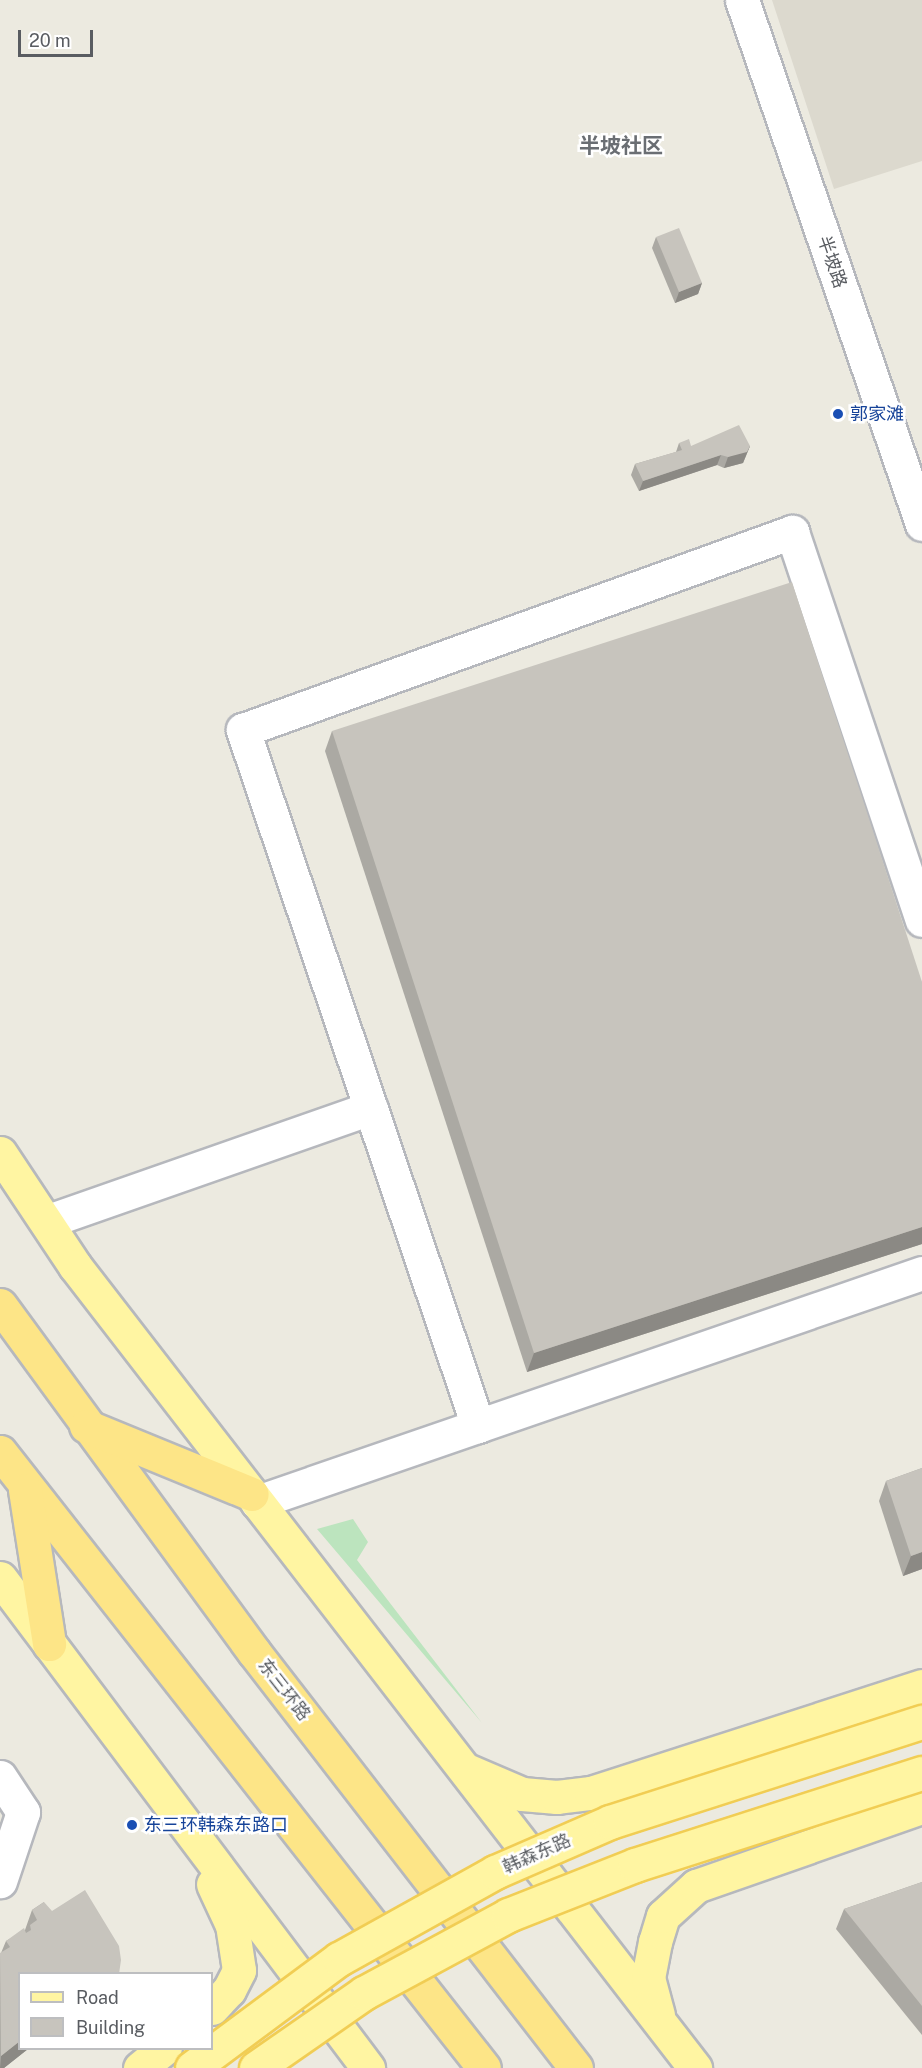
<!DOCTYPE html>
<html>
<head>
<meta charset="utf-8">
<style>
	body { margin:0 }
	#map { position:relative; width:922px; height:2068px; overflow:hidden; background:#eceae0; font-family:"Public Sans","Noto Sans SC",sans-serif }
	div>[style] { position:absolute }
	.education>* { inset:0; background:#dcd9ce }
	.green>* { inset:0; background:#bce4be }
	.roads { filter:drop-shadow(2px 0 #b6b8bd) drop-shadow(-2px 0 #b6b8bd) drop-shadow(0 2px #b6b8bd) drop-shadow(0 -2px #b6b8bd) }
	.minor>* { height:33px; margin:-16.5px; padding:0 16.5px; transform-origin:16.5px; border-radius:16.5px; background:#fff }
	.major>* { height:33px; margin:-16.5px; padding:0 16.5px; transform-origin:16.5px; border-radius:16.5px; background:#fff5a2 }
	.highway>* { height:33px; margin:-16.5px; padding:0 16.5px; transform-origin:16.5px; border-radius:16.5px; background:#fde587 }
	.bridges { filter:drop-shadow(2px 0 #f1cd54) drop-shadow(-2px 0 #f1cd54) drop-shadow(0 2px #f1cd54) drop-shadow(0 -2px #f1cd54) }
	.major-bridge>* { height:33px; margin:-16.5px; padding:0 16.5px; transform-origin:16.5px; border-radius:16.5px; background:#fff5a2 }
	.wall>* { inset:0; background:#aba9a3 }
	.shaded-wall>* { inset:0; background:#8b8984 }
	.building>* { inset:0; background:#c7c4bd }
	.dots>* { width:16px; height:16px; translate:-50% -50%; box-sizing:border-box; border:3px solid #fff; border-radius:50% }
	span { translate:-50% -50%; white-space:nowrap; text-align:center; line-height:1.15; -webkit-text-stroke:5px #fff; paint-order:stroke }
	.street-label { font-size:18px; color:#595c61 }
	.transit-label { font-size:18px; color:#164399 }
	.left { translate:0 -50%; text-align:left }
	.quarter-label { font-size:21px; color:#6a6e73; font-weight:700 }
	.legend { position:absolute; left:18px; top:1972px; width:195px; height:78px; box-sizing:border-box; background:#fff; border:2px solid #bdbec0; margin:0; padding:8px 10px; list-style:none; font-size:18px; color:#595c61 }
	.legend li { display:flex; align-items:center; gap:12px; height:30px }
	.legend b { width:30px; border:2px solid #bdbec0 }
	.scale { position:absolute; left:18px; top:30px; width:75px; height:27px; box-sizing:border-box; border:3px solid #595c61; border-top:0; padding-left:8px; font-size:18px; line-height:21px; white-space:nowrap; color:#595c61; -webkit-text-stroke:4px #fff; paint-order:stroke }
</style>
</head>
<body>
<div id="map">
	<div class="education">
		<i style="clip-path:polygon(772px 0,922px 0,922px 161px,834px 189px)"></i>
	</div>
	<div class="green">
		<i style="clip-path:polygon(353px 1519px,368px 1542px,357px 1560px,482px 1723px,317px 1529px)"></i>
	</div>
	<div class="roads">
		<div class="minor">
			<i style="left:742px;top:0;width:554px;rotate:71.04deg"></i>
			<i style="left:48px;top:1221px;width:342px;rotate:-19.3deg"></i>
			<i style="left:478px;top:1426px;width:735px;rotate:-108.66deg"></i>
			<i style="left:243px;top:730px;width:584px;rotate:-19.83deg"></i>
			<i style="left:792px;top:532px;width:409px;rotate:71.5deg"></i>
			<i style="left:257px;top:1502px;width:703px;rotate:-19deg"></i>
			<i style="left:0;top:1777px;width:42px;rotate:56.7deg"></i>
			<i style="left:23px;top:1812px;width:73px;rotate:108.4deg"></i>
		</div>
		<div class="major">
			<i style="left:0;top:1153px;width:136px;rotate:56.4deg"></i>
			<i style="left:75px;top:1266px;width:1014px;rotate:52.29deg"></i>
			<i style="left:0;top:1578px;width:613px;rotate:53.09deg"></i>
			<i style="left:466px;top:1770px;width:61px;rotate:23.2deg"></i>
			<i style="left:522px;top:1794px;width:35px;rotate:5deg"></i>
			<i style="left:557px;top:1797px;width:34px;rotate:-7deg"></i>
			<i style="left:591px;top:1793px;width:348px;rotate:-17.9deg"></i>
			<i style="left:212px;top:2008px;width:25px;rotate:-47deg"></i>
			<i style="left:229px;top:1990px;width:22px;rotate:-63deg"></i>
			<i style="left:239px;top:1970px;width:46px;rotate:-98.8deg"></i>
			<i style="left:232px;top:1925px;width:45px;rotate:-114.9deg"></i>
			<i style="left:658px;top:2015px;width:38px;rotate:-105deg"></i>
			<i style="left:648px;top:1978px;width:37px;rotate:-79deg"></i>
			<i style="left:655px;top:1942px;width:27px;rotate:-73deg"></i>
			<i style="left:663px;top:1916px;width:45px;rotate:-42.3deg"></i>
			<i style="left:696px;top:1886px;width:239px;rotate:-19.3deg"></i>
			<i style="left:140px;top:2068px;width:32px;rotate:-39deg"></i>
		</div>
		<div class="highway">
			<i style="left:0;top:1305px;width:430px;rotate:53.8deg"></i>
			<i style="left:254px;top:1652px;width:526px;rotate:52.26deg"></i>
			<i style="left:86px;top:1426px;width:179px;rotate:22.3deg"></i>
			<i style="left:0;top:1452px;width:783px;rotate:51.84deg"></i>
			<i style="left:25px;top:1490px;width:156px;rotate:81.1deg"></i>
		</div>
	</div>
	<div class="bridges">
		<div class="major-bridge">
			<i style="left:192px;top:2068px;width:183px;rotate:-36.6deg"></i>
			<i style="left:339px;top:1959px;width:179px;rotate:-29.1deg"></i>
			<i style="left:495px;top:1872px;width:125px;rotate:-23.5deg"></i>
			<i style="left:610px;top:1822px;width:328px;rotate:-17.8deg"></i>
			<i style="left:256px;top:2068px;width:131px;rotate:-34.8deg"></i>
			<i style="left:364px;top:1993px;width:164px;rotate:-28.4deg"></i>
			<i style="left:508px;top:1915px;width:136px;rotate:-21.5deg"></i>
			<i style="left:635px;top:1865px;width:301px;rotate:-17.8deg"></i>
		</div>
	</div>
	<div class="wall">
		<i style="clip-path:polygon(656px 237px,702px 283px,698px 294px,675px 303px,652px 248px)"></i>
		<i style="clip-path:polygon(679px 443px,691px 446px,750px 446px,743px 463px,724px 468px,717px 465px,639px 491px,631px 475px,635px 464px,676px 452px)"></i>
		<i style="clip-path:polygon(332px 731px,922px 982px,922px 1244px,527px 1372px,325px 751px)"></i>
		<i style="clip-path:polygon(922px 1468px,922px 1569px,903px 1576px,879px 1501px,886px 1481px)"></i>
		<i style="clip-path:polygon(922px 1882px,922px 2035px,836px 1929px,844px 1909px)"></i>
		<i style="clip-path:polygon(44px 1902px,20px 2049px,28px 2049px,4px 2068px,0 2068px,0 1953px,1px 1953px,6px 1941px,25px 1930px,32px 1910px)"></i>
	</div>
	<div class="shaded-wall">
		<i style="clip-path:polygon(702px 283px,698px 294px,675px 303px,679px 292px)"></i>
		<i style="clip-path:polygon(750px 446px,743px 463px,724px 468px,728px 457px)"></i>
		<i style="clip-path:polygon(721px 455px,717px 465px,639px 491px,643px 481px)"></i>
		<i style="clip-path:polygon(922px 1227px,922px 1244px,527px 1372px,534px 1353px)"></i>
		<i style="clip-path:polygon(922px 1552px,922px 1569px,903px 1576px,911px 1556px)"></i>
		<i style="clip-path:polygon(20px 2041px,20px 2049px,28px 2049px,4px 2068px,0 2068px,1px 2056px)"></i>
	</div>
	<div class="building">
		<i style="clip-path:polygon(679px 228px,702px 283px,679px 292px,656px 237px)"></i>
		<i style="clip-path:polygon(739px 425px,750px 446px,747px 452px,728px 457px,721px 455px,643px 481px,635px 464px,682px 450px,679px 443px,689px 439px,691px 446px)"></i>
		<i style="clip-path:polygon(792px 582px,922px 982px,922px 1227px,534px 1353px,332px 731px)"></i>
		<i style="clip-path:polygon(922px 1468px,922px 1552px,911px 1556px,886px 1481px)"></i>
		<i style="clip-path:polygon(922px 1882px,922px 2006px,844px 1909px)"></i>
		<i style="clip-path:polygon(85px 1890px,119px 1946px,121px 1960px,119px 1974px,20px 1974px,20px 2041px,1px 2056px,0 1953px,10px 1947px,6px 1941px,24px 1928px,26px 1933px,31px 1930px,30px 1925px,37px 1920px,32px 1910px,44px 1902px,52px 1911px)"></i>
	</div>
	<div class="dots">
		<i style="left:838px;top:414px;background:#1a4fb4"></i>
		<i style="left:132px;top:1825px;background:#1a4fb4"></i>
	</div>
	<div class="street-label">
		<span style="left:832px;top:262px;rotate:71deg">半坡路</span>
		<span style="left:284px;top:1690px;rotate:52deg">东三环路</span>
		<span style="left:537px;top:1854px;rotate:-24deg">韩森东路</span>
	</div>
	<div class="transit-label">
		<span class="left" style="left:850px;top:414px">郭家滩</span>
		<span class="left" style="left:144px;top:1825px">东三环韩森东路口</span>
	</div>
	<div class="quarter-label">
		<span style="left:621px;top:146px">半坡社区</span>
	</div>
	<ul class="legend">
	<li><b style="height:8px;background:#fff5a2"></b>Road</li>
	<li><b style="height:16px;background:#c7c4bd"></b>Building</li>
	</ul>
	<div class="scale">20 m</div>
</div>
</body>
</html>
